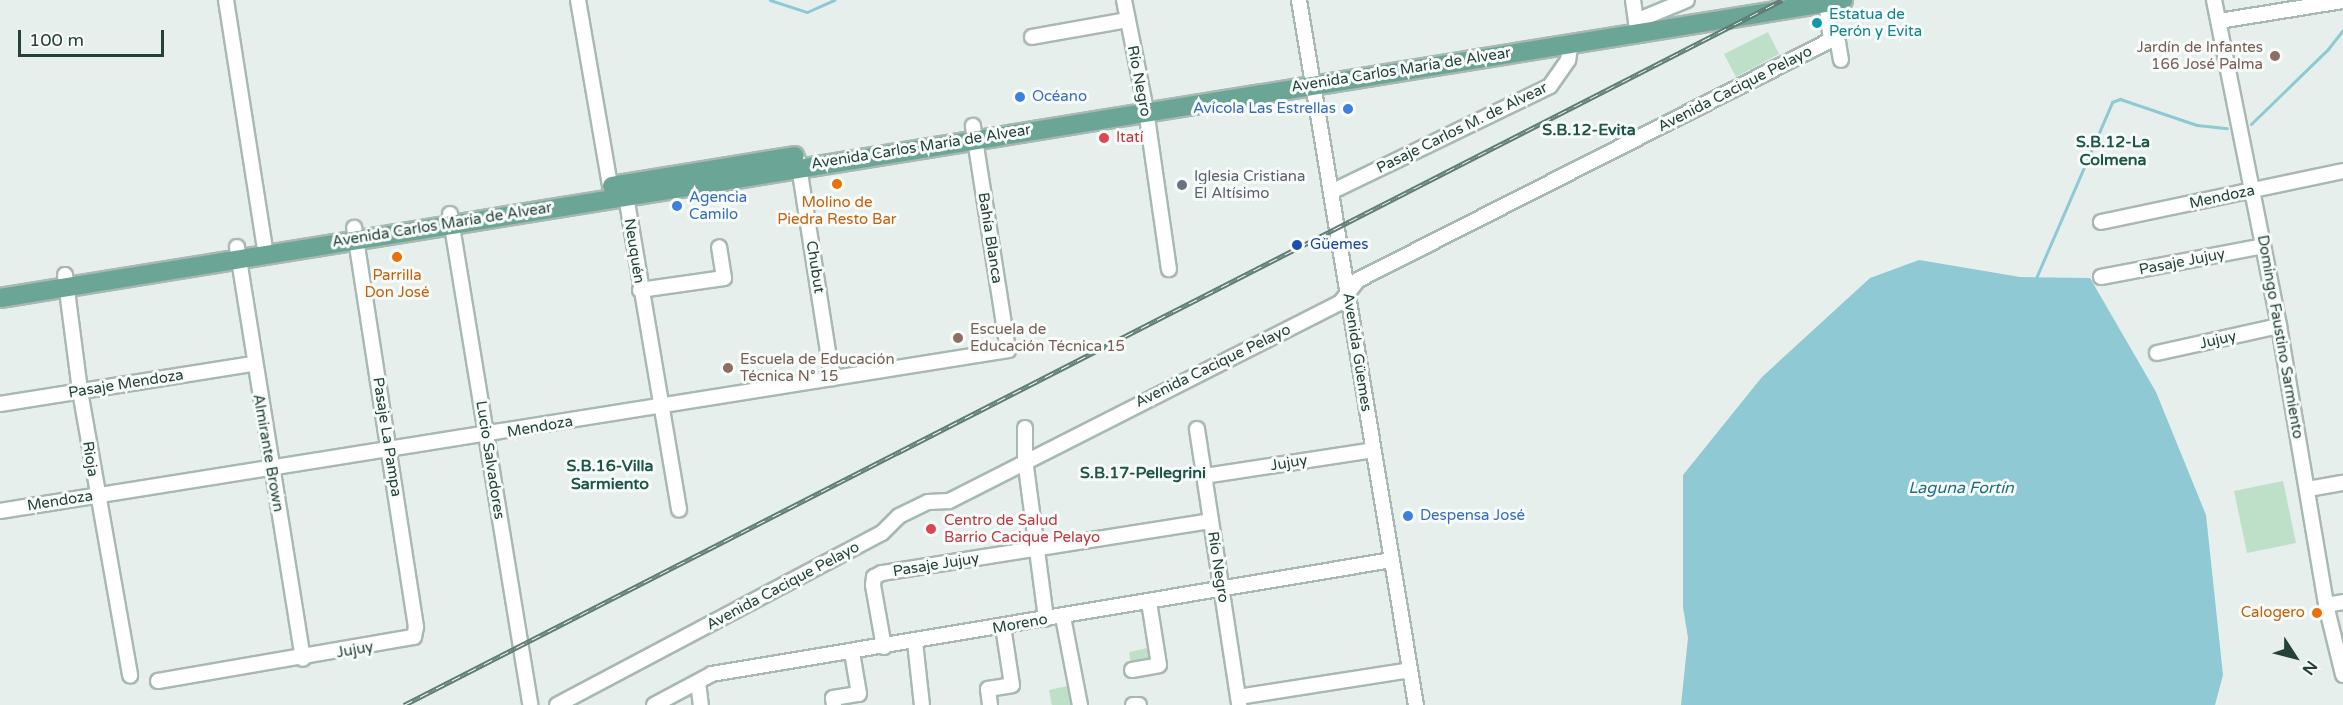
<!DOCTYPE html>
<html>
<head>
<meta charset="utf-8">
<style>
	body { margin:0 }
	#map { position:relative; width:2343px; height:705px; overflow:hidden; background:#e6efeb; font-family:"Varela Round",sans-serif }
	div>[style] { position:absolute }
	.green>* { inset:0; background:#bfe0c8 }
	.water>* { inset:0; background:#8ec9d4 }
	.stream>* { height:3px; margin:-1.5px; padding:0 1.5px; transform-origin:1.5px; border-radius:1.5px; background:#8ec9d4 }
	.roads { filter:drop-shadow(2px 0 #a8b8b2) drop-shadow(-2px 0 #a8b8b2) drop-shadow(0 2px #a8b8b2) drop-shadow(0 -2px #a8b8b2) }
	.minor>* { height:14px; margin:-7px; padding:0 7px; transform-origin:7px; border-radius:7px; background:#fff }
	.major>* { height:18px; margin:-9px; padding:0 9px; transform-origin:9px; border-radius:9px; background:#6aa596 }
	.rail>* { height:5px; margin-top:-2.5px; transform-origin:0; background:repeating-linear-gradient(90deg,#f7fbf9 0 9px,#5f7d75 0 18px); box-sizing:border-box; border-block:2px solid #5f7d75 }
	.dots>* { width:16px; height:16px; translate:-50% -50%; box-sizing:border-box; border:3px solid #f7fbf9; border-radius:50% }
	span { translate:-50% -50%; white-space:nowrap; text-align:center; line-height:1.15; -webkit-text-stroke:6px #f7fbf9; paint-order:stroke }
	.culture-label { font-size:15px; color:#0d838f }
	.left { translate:0 -50%; text-align:left }
	.education-label { font-size:15px; color:#785e54 }
	.right { translate:-100% -50%; text-align:right }
	.street-label { font-size:15px; color:#24423a }
	.shop-label { font-size:15px; color:#366cbe }
	.health-label { font-size:15px; color:#be3a42 }
	.worship-label { font-size:15px; color:#5b616d }
	.food-label { font-size:15px; color:#c56008 }
	.transit-label { font-size:15px; color:#164399 }
	.neighbourhood-label { font-size:16px; color:#1f5548; font-weight:700 }
	.water-label { font-size:16px; color:#1c6f80; font-style:italic }
	.north { position:absolute; left:2265px; top:627px; width:60px; height:60px; -webkit-text-stroke:4px #f7fbf9; paint-order:stroke; rotate:126deg; font-size:16px; font-weight:700; line-height:24px; text-align:center; color:#24423a }
	.north::after { content:''; display:block; margin:auto; width:21px; height:27px; background:#24423a; clip-path:polygon(50% 0,100% 100%,50% 72%,0 100%) }
	.scale { position:absolute; left:18px; top:30px; width:146px; height:27px; box-sizing:border-box; border:3px solid #24423a; border-top:0; padding-left:8px; font-size:18px; line-height:21px; white-space:nowrap; color:#24423a; -webkit-text-stroke:4px #f7fbf9; paint-order:stroke }
</style>
</head>
<body>
<div id="map">
	<div class="green">
		<i style="clip-path:polygon(1768px 32px,1779px 54px,1736px 77px,1724px 54px)"></i>
		<i style="clip-path:polygon(2283px 481px,2296px 543px,2247px 553px,2234px 491px)"></i>
		<i style="clip-path:polygon(1152px 647px,1156px 665px,1132px 670px,1129px 652px)"></i>
		<i style="clip-path:polygon(1072px 685px,1076px 705px,1052px 705px,1049px 690px)"></i>
	</div>
	<div class="water">
		<i style="clip-path:polygon(1919px 260px,2020px 277px,2090px 278px,2156px 392px,2206px 515px,2223px 675px,2215px 705px,1681px 705px,1688px 638px,1683px 607px,1683px 475px,1762px 377px,1870px 278px)"></i>
	</div>
	<div class="stream">
		<i style="left:770px;top:0;width:39px;rotate:18deg"></i>
		<i style="left:807px;top:12px;width:30px;rotate:-24deg"></i>
		<i style="left:2251px;top:124px;width:107px;rotate:-44.2deg"></i>
		<i style="left:2328px;top:49px;width:24px;rotate:-52deg"></i>
		<i style="left:2036px;top:278px;width:192px;rotate:-66.6deg"></i>
		<i style="left:2112px;top:102px;width:9px;rotate:-21deg"></i>
		<i style="left:2120px;top:99px;width:81px;rotate:18.7deg"></i>
		<i style="left:2197px;top:125px;width:30px;rotate:6deg"></i>
	</div>
	<div class="roads">
		<div class="minor">
			<i style="left:226px;top:0;width:247px;rotate:81.1deg"></i>
			<i style="left:578px;top:0;width:189px;rotate:80.2deg"></i>
			<i style="left:610px;top:186px;width:19px;rotate:32deg"></i>
			<i style="left:626px;top:196px;width:318px;rotate:80.4deg"></i>
			<i style="left:1124px;top:0;width:112px;rotate:78.7deg"></i>
			<i style="left:1146px;top:110px;width:161px;rotate:81.8deg"></i>
			<i style="left:1299px;top:0;width:715px;rotate:80.58deg"></i>
			<i style="left:1633px;top:0;width:28px;rotate:82deg"></i>
			<i style="left:1826px;top:0;width:40px;rotate:82.9deg"></i>
			<i style="left:2214px;top:0;width:332px;rotate:78.7deg"></i>
			<i style="left:2279px;top:326px;width:283px;rotate:80.4deg"></i>
			<i style="left:2326px;top:605px;width:72px;rotate:76.3deg"></i>
			<i style="left:1636px;top:21px;width:55px;rotate:-22.4deg"></i>
			<i style="left:2219px;top:21px;width:126px;rotate:-9.2deg"></i>
			<i style="left:1032px;top:37px;width:97px;rotate:-10.1deg"></i>
			<i style="left:1831px;top:40px;width:8px;rotate:23deg"></i>
			<i style="left:1838px;top:43px;width:17px;rotate:80deg"></i>
			<i style="left:798px;top:160px;width:221px;rotate:81.1deg"></i>
			<i style="left:1331px;top:192px;width:243px;rotate:-25.8deg"></i>
			<i style="left:1550px;top:86px;width:32px;rotate:-55deg"></i>
			<i style="left:1568px;top:60px;width:17px;rotate:-80deg"></i>
			<i style="left:450px;top:214px;width:497px;rotate:80.7deg"></i>
			<i style="left:2101px;top:222px;width:247px;rotate:-11.9deg"></i>
			<i style="left:237px;top:247px;width:417px;rotate:80.9deg"></i>
			<i style="left:65px;top:275px;width:117px;rotate:82.6deg"></i>
			<i style="left:80px;top:391px;width:289px;rotate:80deg"></i>
			<i style="left:2101px;top:277px;width:165px;rotate:-10.8deg"></i>
			<i style="left:640px;top:290px;width:85px;rotate:-8.1deg"></i>
			<i style="left:724px;top:278px;width:31px;rotate:-99deg"></i>
			<i style="left:2157px;top:353px;width:125px;rotate:-12.5deg"></i>
			<i style="left:0;top:404px;width:256px;rotate:-9deg"></i>
			<i style="left:1025px;top:428px;width:31px;rotate:90deg"></i>
			<i style="left:1025px;top:459px;width:161px;rotate:82.5deg"></i>
			<i style="left:1197px;top:429px;width:279px;rotate:81.3deg"></i>
			<i style="left:1204px;top:476px;width:171px;rotate:-8.7deg"></i>
			<i style="left:2308px;top:489px;width:36px;rotate:-10deg"></i>
			<i style="left:0;top:511px;width:1021px;rotate:-9.07deg"></i>
			<i style="left:1008px;top:350px;width:227px;rotate:-98.9deg"></i>
			<i style="left:2326px;top:605px;width:17px;rotate:-10deg"></i>
			<i style="left:1063px;top:617px;width:90px;rotate:79.1deg"></i>
			<i style="left:915px;top:642px;width:63px;rotate:83.7deg"></i>
			<i style="left:884px;top:647px;width:63px;rotate:-100.1deg"></i>
			<i style="left:873px;top:585px;width:8px;rotate:-83deg"></i>
			<i style="left:874px;top:577px;width:9px;rotate:-27deg"></i>
			<i style="left:882px;top:573px;width:333px;rotate:-9deg"></i>
			<i style="left:1132px;top:670px;width:27px;rotate:-10deg"></i>
			<i style="left:1159px;top:665px;width:64px;rotate:-99deg"></i>
			<i style="left:158px;top:681px;width:260px;rotate:-9.8deg"></i>
			<i style="left:414px;top:637px;width:10px;rotate:-79deg"></i>
			<i style="left:416px;top:627px;width:404px;rotate:-98.8deg"></i>
			<i style="left:698px;top:682px;width:23px;rotate:83deg"></i>
			<i style="left:1238px;top:697px;width:174px;rotate:-8.9deg"></i>
			<i style="left:557px;top:705px;width:368px;rotate:-27.9deg"></i>
			<i style="left:882px;top:533px;width:24px;rotate:-45deg"></i>
			<i style="left:899px;top:516px;width:32px;rotate:-26deg"></i>
			<i style="left:928px;top:502px;width:21px;rotate:-3deg"></i>
			<i style="left:949px;top:501px;width:438px;rotate:-26.9deg"></i>
			<i style="left:1340px;top:303px;width:29px;rotate:-52deg"></i>
			<i style="left:1358px;top:280px;width:530px;rotate:-26.9deg"></i>
			<i style="left:654px;top:705px;width:66px;rotate:-28.1deg"></i>
			<i style="left:712px;top:674px;width:689px;rotate:-9.52deg"></i>
			<i style="left:834px;top:705px;width:7px;rotate:-98deg"></i>
			<i style="left:833px;top:698px;width:26px;rotate:-9deg"></i>
			<i style="left:859px;top:694px;width:43px;rotate:-99.5deg"></i>
			<i style="left:990px;top:705px;width:16px;rotate:-97deg"></i>
			<i style="left:988px;top:689px;width:24px;rotate:-9deg"></i>
			<i style="left:1012px;top:685px;width:60px;rotate:-98.7deg"></i>
			<i style="left:1133px;top:705px;width:6px"></i>
		</div>
		<div class="major">
			<i style="left:612px;top:186px;width:185px;rotate:-9.3deg"></i>
			<i style="left:0;top:298px;width:1867px;rotate:-9.18deg"></i>
		</div>
	</div>
	<div class="rail">
		<i style="left:404px;top:705px;width:1548px;rotate:-27.09deg"></i>
	</div>
	<div class="dots">
		<i style="left:1817px;top:23px;background:#0f9aa8"></i>
		<i style="left:2275px;top:56px;background:#8d6e63"></i>
		<i style="left:1020px;top:97px;background:#3f7fe0"></i>
		<i style="left:1348px;top:109px;background:#3f7fe0"></i>
		<i style="left:1104px;top:138px;background:#e0444e"></i>
		<i style="left:837px;top:184px;background:#e8710a"></i>
		<i style="left:1182px;top:185px;background:#6b7280"></i>
		<i style="left:677px;top:206px;background:#3f7fe0"></i>
		<i style="left:1297px;top:245px;background:#1a4fb4"></i>
		<i style="left:397px;top:257px;background:#e8710a"></i>
		<i style="left:958px;top:338px;background:#8d6e63"></i>
		<i style="left:728px;top:368px;background:#8d6e63"></i>
		<i style="left:1408px;top:516px;background:#3f7fe0"></i>
		<i style="left:931px;top:529px;background:#e0444e"></i>
		<i style="left:2317px;top:613px;background:#e8710a"></i>
	</div>
	<div class="culture-label">
		<span class="left" style="left:1829px;top:23px">Estatua de<br>Perón y Evita</span>
	</div>
	<div class="education-label">
		<span class="right" style="left:2263px;top:56px">Jardín de Infantes<br>166 José Palma</span>
		<span class="left" style="left:970px;top:338px">Escuela de<br>Educación Técnica 15</span>
		<span class="left" style="left:740px;top:368px">Escuela de Educación<br>Técnica N° 15</span>
	</div>
	<div class="street-label">
		<span style="left:1401px;top:70px;rotate:-9deg">Avenida Carlos María de Alvear</span>
		<span style="left:1139px;top:81px;rotate:79deg">Río Negro</span>
		<span style="left:1735px;top:89px;rotate:-27deg">Avenida Cacique Pelayo</span>
		<span style="left:1462px;top:128px;rotate:-26deg">Pasaje Carlos M. de Alvear</span>
		<span style="left:921px;top:147px;rotate:-9deg">Avenida Carlos María de Alvear</span>
		<span style="left:2222px;top:197px;rotate:-12deg">Mendoza</span>
		<span style="left:442px;top:225px;rotate:-9deg">Avenida Carlos María de Alvear</span>
		<span style="left:990px;top:238px;rotate:81deg">Bahía Blanca</span>
		<span style="left:634px;top:251px;rotate:81deg">Neuquén</span>
		<span style="left:2182px;top:262px;rotate:-11deg">Pasaje Jujuy</span>
		<span style="left:815px;top:267px;rotate:81deg">Chubut</span>
		<span style="left:2280px;top:337px;rotate:80deg">Domingo Faustino Sarmiento</span>
		<span style="left:2218px;top:340px;rotate:-13deg">Jujuy</span>
		<span style="left:1357px;top:352px;rotate:81deg">Avenida Güemes</span>
		<span style="left:1213px;top:366px;rotate:-26deg">Avenida Cacique Pelayo</span>
		<span style="left:126px;top:384px;rotate:-9deg">Pasaje Mendoza</span>
		<span style="left:540px;top:427px;rotate:-10deg">Mendoza</span>
		<span style="left:387px;top:437px;rotate:81deg">Pasaje La Pampa</span>
		<span style="left:268px;top:453px;rotate:80deg">Almirante Brown</span>
		<span style="left:90px;top:459px;rotate:81deg">Rioja</span>
		<span style="left:490px;top:460px;rotate:81deg">Lucio Salvadores</span>
		<span style="left:1289px;top:463px;rotate:-9deg">Jujuy</span>
		<span style="left:60px;top:501px;rotate:-9deg">Mendoza</span>
		<span style="left:936px;top:565px;rotate:-9deg">Pasaje Jujuy</span>
		<span style="left:1218px;top:567px;rotate:81deg">Río Negro</span>
		<span style="left:783px;top:586px;rotate:-28deg">Avenida Cacique Pelayo</span>
		<span style="left:1020px;top:624px;rotate:-10deg">Moreno</span>
		<span style="left:355px;top:650px;rotate:-10deg">Jujuy</span>
	</div>
	<div class="shop-label">
		<span class="left" style="left:1032px;top:97px">Océano</span>
		<span class="right" style="left:1336px;top:109px">Avícola Las Estrellas</span>
		<span class="left" style="left:689px;top:206px">Agencia<br>Camilo</span>
		<span class="left" style="left:1420px;top:516px">Despensa José</span>
	</div>
	<div class="health-label">
		<span class="left" style="left:1116px;top:138px">Itatí</span>
		<span class="left" style="left:944px;top:529px">Centro de Salud<br>Barrio Cacique Pelayo</span>
	</div>
	<div class="worship-label">
		<span class="left" style="left:1194px;top:185px">Iglesia Cristiana<br>El Altísimo</span>
	</div>
	<div class="food-label">
		<span style="left:837px;top:211px">Molino de<br>Piedra Resto Bar</span>
		<span style="left:397px;top:284px">Parrilla<br>Don José</span>
		<span class="right" style="left:2305px;top:613px">Calogero</span>
	</div>
	<div class="transit-label">
		<span class="left" style="left:1310px;top:245px">Güemes</span>
	</div>
	<div class="neighbourhood-label">
		<span style="left:1589px;top:130px">S.B.12-Evita</span>
		<span style="left:2113px;top:151px">S.B.12-La<br>Colmena</span>
		<span style="left:610px;top:475px">S.B.16-Villa<br>Sarmiento</span>
		<span style="left:1143px;top:473px">S.B.17-Pellegrini</span>
	</div>
	<div class="water-label">
		<span style="left:1961px;top:488px">Laguna Fortín</span>
	</div>
	<div class="north">N</div>
	<div class="scale">100 m</div>
</div>
</body>
</html>
